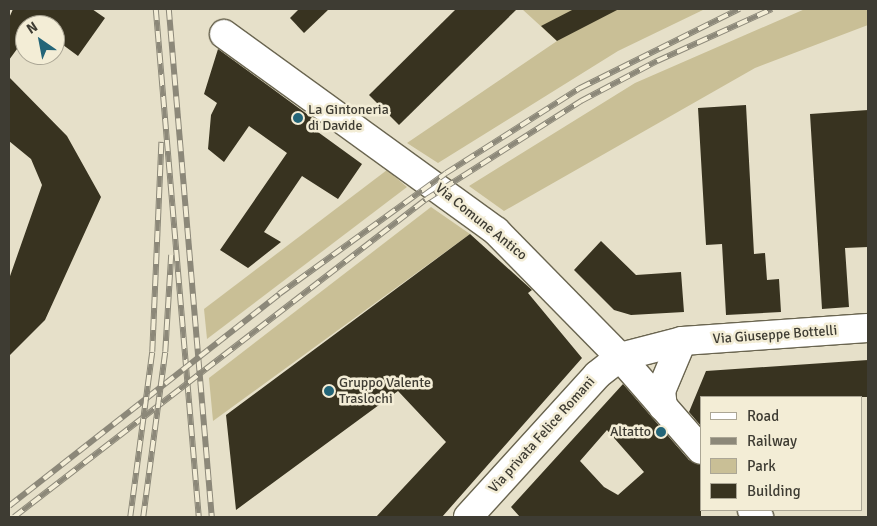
<!DOCTYPE html>
<html>
<head>
<meta charset="utf-8">
<style>
	body { margin:0 }
	#map { position:relative; width:877px; height:526px; overflow:hidden; background:#e6e0c9; font-family:Signika,sans-serif }
	div>[style] { position:absolute }
	.green>* { inset:0; background:#c9bf96 }
	.building>* { inset:0; background:#383320 }
	.roads { filter:drop-shadow(1px 0 #6a6550) drop-shadow(-1px 0 #6a6550) drop-shadow(0 1px #6a6550) drop-shadow(0 -1px #6a6550) }
	.street>* { height:28px; margin:-14px; padding:0 14px; transform-origin:14px; border-radius:14px; background:#fff }
	.rail>* { height:5.5px; margin-top:-2.75px; transform-origin:0; background:repeating-linear-gradient(90deg,#f3edd6 0 11px,#8c8879 0 22px); box-sizing:border-box; border-block:1px solid #8c8879 }
	.dots>* { width:14px; height:14px; translate:-50% -50%; box-sizing:border-box; border:2px solid #f3edd6; border-radius:50% }
	span { translate:-50% -50%; white-space:nowrap; text-align:center; line-height:1.15; -webkit-text-stroke:5px #f3edd6; paint-order:stroke }
	.poi-label { font-size:14px; color:#3e3c33 }
	.left { translate:0 -50%; text-align:left }
	.right { translate:-100% -50%; text-align:right }
	.street-label { font-size:14px; color:#3e3c33 }
	.frame { position:absolute; inset:0; border:10px solid #3e3c33; pointer-events:none }
	.legend { position:absolute; left:700px; top:396px; width:162px; height:115px; box-sizing:border-box; background:#f3edd6; border:1px solid #aba695; margin:0; padding:6px 9px; list-style:none; font-size:15px; color:#3e3c33 }
	.legend li { display:flex; align-items:center; gap:10px; height:25px }
	.legend b { width:25px; border:1px solid #aba695 }
	.north { position:absolute; left:15px; top:15px; width:50px; height:50px; box-sizing:border-box; background:#f3edd6; border:1px solid #aba695; border-radius:50%; rotate:327deg; font-size:14px; font-weight:700; line-height:20px; text-align:center; color:#3e3c33 }
	.north::after { content:''; display:block; margin:auto; width:18px; height:22px; background:#236578; clip-path:polygon(50% 0,100% 100%,50% 72%,0 100%) }
</style>
</head>
<body>
<div id="map">
	<div class="green">
		<i style="clip-path:polygon(522px 9px,705px 9px,618px 51px,438px 163px,407px 143px,557px 41px)"></i>
		<i style="clip-path:polygon(805px 9px,868px 9px,868px 25px,755px 68px,504px 211px,469px 186px,635px 83px)"></i>
		<i style="clip-path:polygon(387px 170px,407px 187px,207px 339px,204px 309px)"></i>
		<i style="clip-path:polygon(431px 207px,470px 234px,213px 421px,209px 378px)"></i>
	</div>
	<div class="building">
		<i style="clip-path:polygon(13px 9px,92px 9px,105px 18px,78px 56px,55px 39px,55px 25px,25px 25px,25px 38px,9px 60px,9px 18px)"></i>
		<i style="clip-path:polygon(299px 9px,329px 9px,304px 33px,290px 18px)"></i>
		<i style="clip-path:polygon(456px 9px,517px 9px,399px 125px,369px 95px)"></i>
		<i style="clip-path:polygon(574px 9px,619px 9px,557px 41px,541px 26px)"></i>
		<i style="clip-path:polygon(218px 49px,315px 120px,311px 127px,362px 164px,338px 199px,302px 176px,264px 232px,281px 242px,248px 268px,220px 250px,287px 153px,249px 126px,224px 162px,208px 149px,211px 115px,217px 103px,204px 94px)"></i>
		<i style="clip-path:polygon(9px 77px,67px 136px,101px 197px,45px 320px,9px 356px,9px 279px,42px 185px,31px 159px,9px 141px)"></i>
		<i style="clip-path:polygon(746px 105px,754px 254px,765px 253px,767px 280px,779px 279px,781px 312px,726px 315px,722px 244px,706px 245px,698px 108px)"></i>
		<i style="clip-path:polygon(868px 110px,868px 247px,845px 248px,849px 307px,822px 309px,810px 114px)"></i>
		<i style="clip-path:polygon(470px 234px,532px 290px,528px 293px,582px 358px,442px 517px,376px 517px,446px 442px,398px 391px,236px 510px,226px 415px)"></i>
		<i style="clip-path:polygon(601px 241px,636px 275px,681px 272px,684px 312px,631px 315px,614px 310px,574px 270px)"></i>
		<i style="clip-path:polygon(868px 360px,868px 397px,701px 397px,701px 426px,689px 412px,706px 371px)"></i>
		<i style="clip-path:polygon(evenodd,623px 384px,689px 460px,701px 465px,701px 517px,520px 517px,511px 507px,623px 384px,607px 430px,644px 472px,618px 495px,604px 487px,580px 461px,607px 430px)"></i>
	</div>
	<div class="roads">
		<div class="street">
			<i style="left:224px;top:34px;width:336px;rotate:35.9deg"></i>
			<i style="left:496px;top:231px;width:177px;rotate:45.5deg"></i>
			<i style="left:620px;top:357px;width:123px;rotate:48.9deg"></i>
			<i style="left:663px;top:407px;width:16px;rotate:-97deg"></i>
			<i style="left:661px;top:391px;width:54px;rotate:-67.2deg"></i>
			<i style="left:752px;top:510px;width:10px;rotate:45deg"></i>
			<i style="left:468px;top:517px;width:192px;rotate:-47.7deg"></i>
			<i style="left:597px;top:375px;width:29px;rotate:-38deg"></i>
			<i style="left:620px;top:357px;width:64px;rotate:-14.5deg"></i>
			<i style="left:682px;top:341px;width:186px;rotate:-4deg"></i>
		</div>
	</div>
	<div class="rail">
		<i style="left:156px;top:9px;width:510px;rotate:85.16deg"></i>
		<i style="left:169px;top:9px;width:510px;rotate:85.16deg"></i>
		<i style="left:9px;top:506px;width:343px;rotate:-38.1deg"></i>
		<i style="left:279px;top:294px;width:206px;rotate:-35.9deg"></i>
		<i style="left:446px;top:173px;width:159px;rotate:-32.4deg"></i>
		<i style="left:580px;top:88px;width:178px;rotate:-26.4deg"></i>
		<i style="left:14px;top:517px;width:519px;rotate:-37.64deg"></i>
		<i style="left:425px;top:200px;width:185px;rotate:-32.4deg"></i>
		<i style="left:581px;top:101px;width:86px;rotate:-27.8deg"></i>
		<i style="left:657px;top:61px;width:126px;rotate:-24.3deg"></i>
		<i style="left:130px;top:517px;width:166px;rotate:-82.4deg"></i>
		<i style="left:152px;top:352px;width:210px;rotate:-87.5deg"></i>
		<i style="left:143px;top:517px;width:166px;rotate:-82.4deg"></i>
		<i style="left:165px;top:352px;width:97px;rotate:-86.5deg"></i>
	</div>
	<div class="dots">
		<i style="left:298px;top:118px;background:#236578"></i>
		<i style="left:329px;top:391px;background:#236578"></i>
		<i style="left:661px;top:432px;background:#236578"></i>
	</div>
	<div class="poi-label">
		<span class="left" style="left:308px;top:118px">La Gintoneria<br>di Davide</span>
		<span class="left" style="left:339px;top:391px">Gruppo Valente<br>Traslochi</span>
		<span class="right" style="left:651px;top:432px">Altatto</span>
	</div>
	<div class="street-label">
		<span style="left:481px;top:222px;rotate:39deg">Via Comune Antico</span>
		<span style="left:775px;top:335px;rotate:-4deg">Via Giuseppe Bottelli</span>
		<span style="left:542px;top:435px;rotate:-48deg">Via privata Felice Romani</span>
	</div>
	<div class="frame"></div>
	<ul class="legend">
	<li><b style="height:6px;background:#fff"></b>Road</li>
	<li><b style="height:6px;background:#8c8879"></b>Railway</li>
	<li><b style="height:14px;background:#c9bf96"></b>Park</li>
	<li><b style="height:14px;background:#383320"></b>Building</li>
	</ul>
	<div class="north">N</div>
</div>
</body>
</html>
